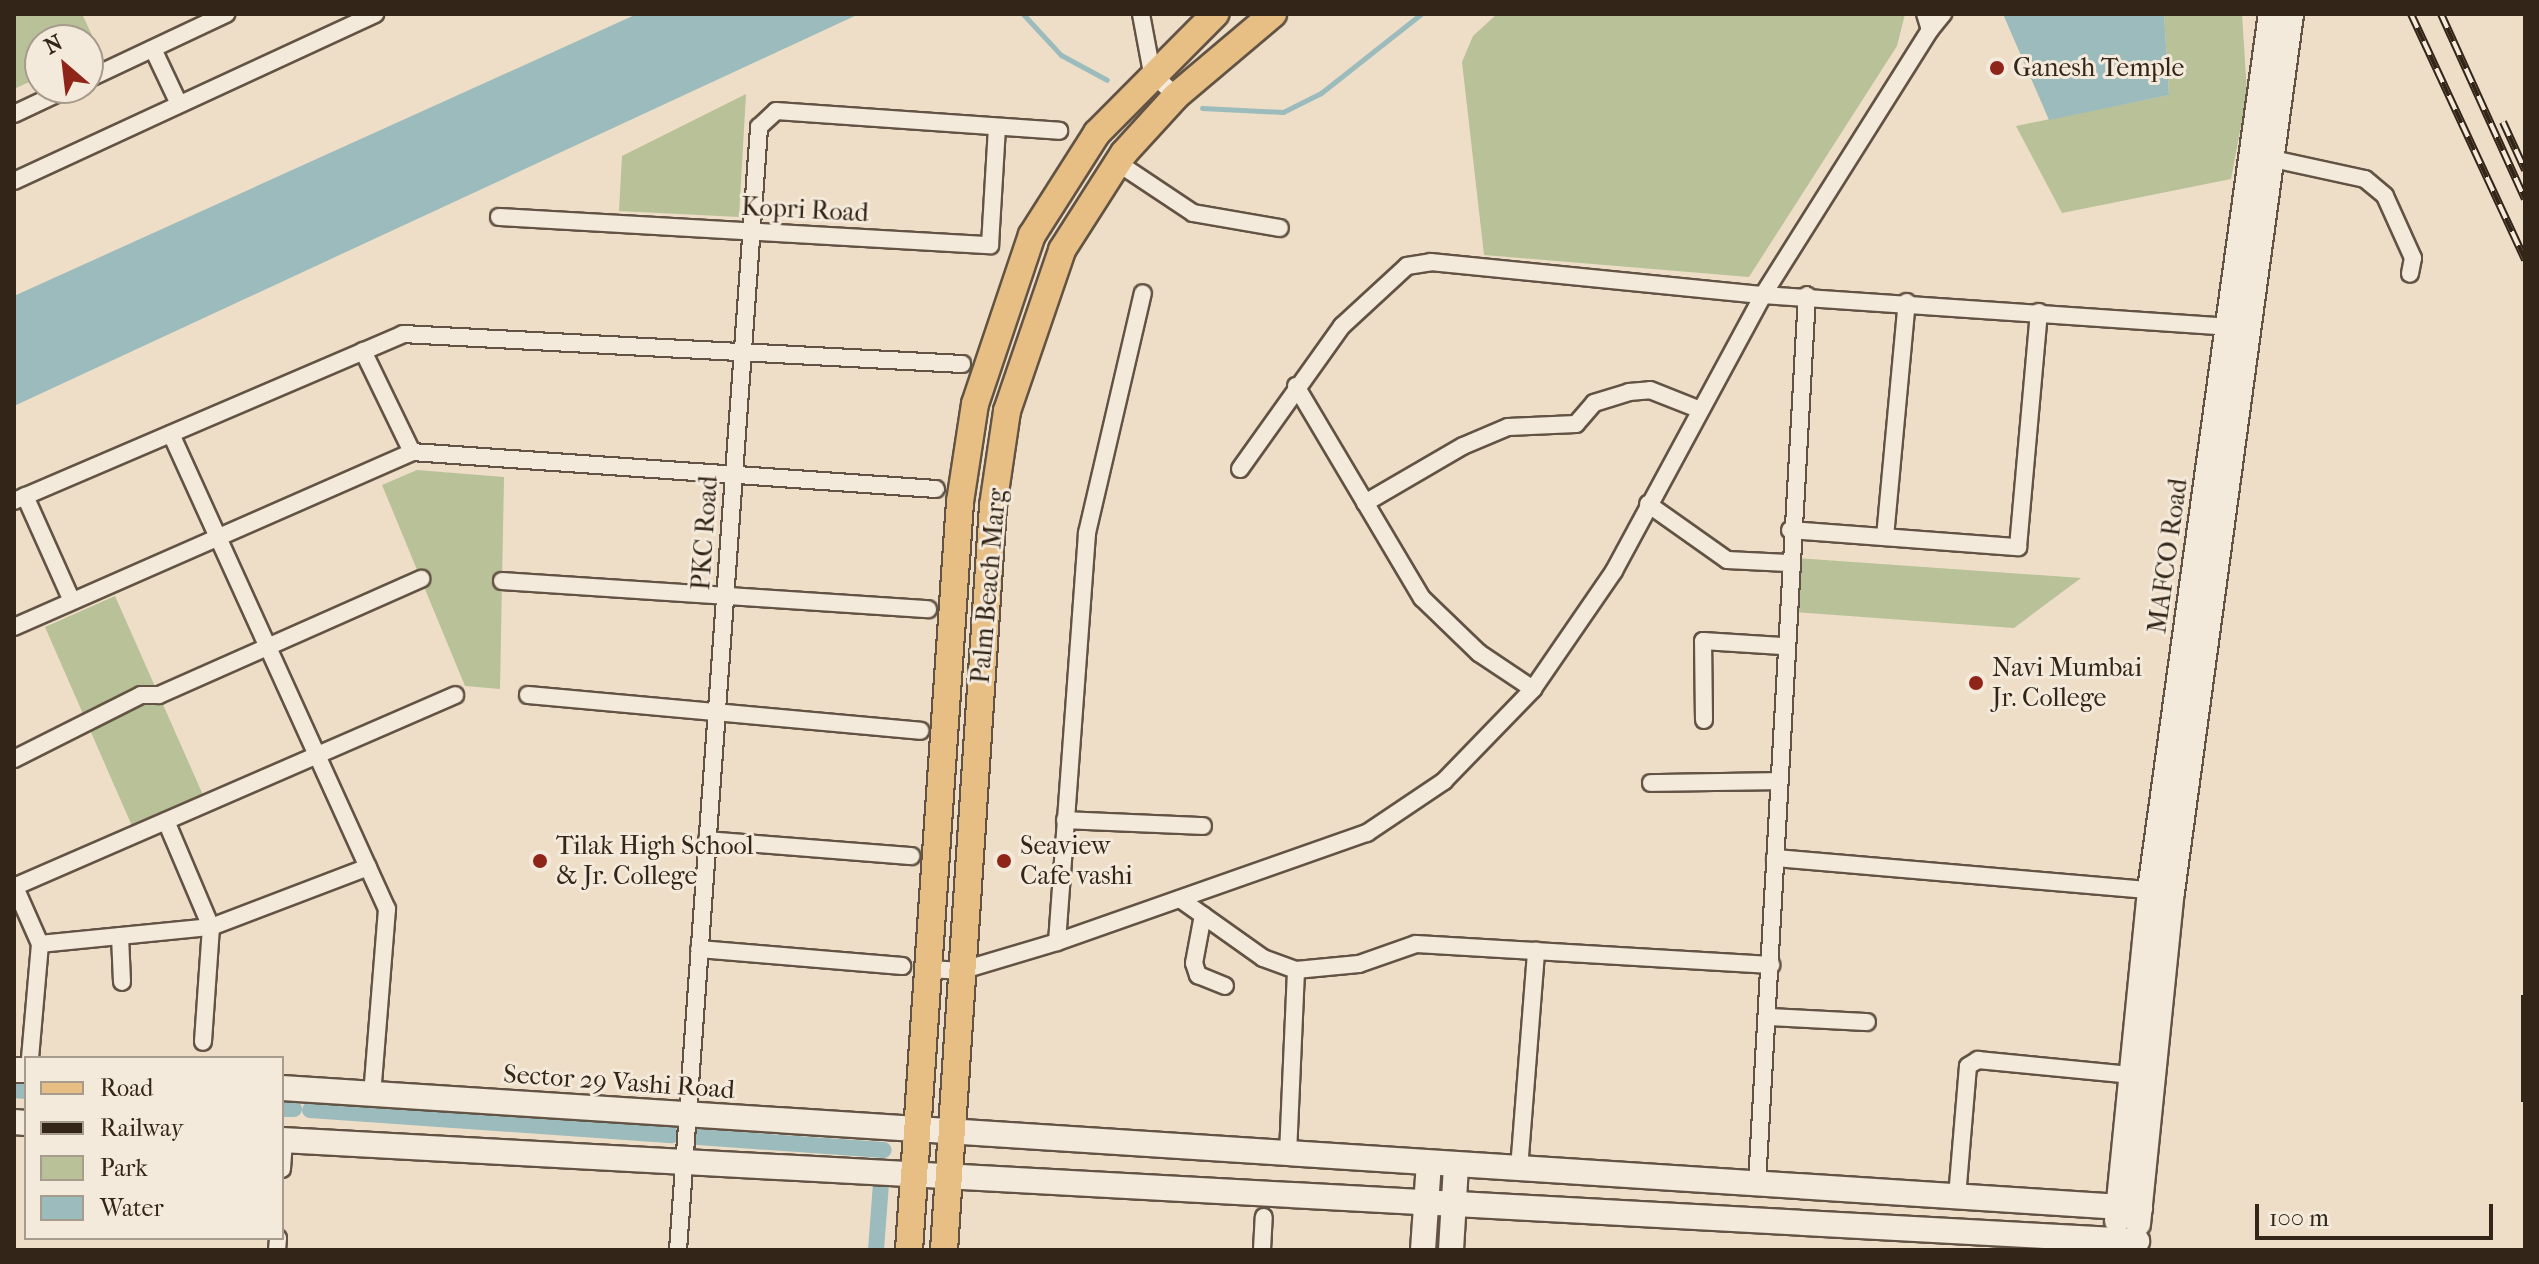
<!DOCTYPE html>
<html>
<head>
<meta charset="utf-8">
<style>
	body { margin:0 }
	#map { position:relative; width:2539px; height:1264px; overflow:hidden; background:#eedec7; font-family:"IM FELL French Canon",serif }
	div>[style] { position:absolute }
	.green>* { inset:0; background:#b8c197 }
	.water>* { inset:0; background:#9bbbbc }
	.stream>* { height:5px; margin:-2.5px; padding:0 2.5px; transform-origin:2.5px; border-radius:2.5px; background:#9bbbbc }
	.canal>* { height:16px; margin:-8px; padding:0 8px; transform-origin:8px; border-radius:8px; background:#9bbbbc }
	.roads { filter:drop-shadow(2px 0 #625344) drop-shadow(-2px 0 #625344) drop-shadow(0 2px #625344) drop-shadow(0 -2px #625344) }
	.street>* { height:16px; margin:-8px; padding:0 8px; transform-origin:8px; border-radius:8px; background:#f4eadb }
	.secondary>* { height:24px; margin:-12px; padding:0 12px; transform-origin:12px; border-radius:12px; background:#f4eadb }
	.primary>* { height:26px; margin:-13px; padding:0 13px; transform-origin:13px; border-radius:13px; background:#e7bf84 }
	.rail>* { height:8px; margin-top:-4px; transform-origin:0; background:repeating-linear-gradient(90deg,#f4eadb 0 15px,#332518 0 30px); box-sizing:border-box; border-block:2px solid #332518 }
	.dots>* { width:22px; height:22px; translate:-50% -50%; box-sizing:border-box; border:4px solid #f4eadb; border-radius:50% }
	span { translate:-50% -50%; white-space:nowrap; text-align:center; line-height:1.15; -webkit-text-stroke:6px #f4eadb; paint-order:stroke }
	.poi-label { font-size:26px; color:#332518 }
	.left { translate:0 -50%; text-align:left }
	.street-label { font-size:26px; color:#332518 }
	.frame { position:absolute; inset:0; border:16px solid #332518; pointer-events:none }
	.legend { position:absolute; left:24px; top:1056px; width:260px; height:184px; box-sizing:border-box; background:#f4eadb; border:2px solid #a79b8d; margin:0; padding:10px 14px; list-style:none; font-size:24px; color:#332518 }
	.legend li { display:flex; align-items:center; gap:16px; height:40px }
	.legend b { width:40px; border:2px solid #a79b8d }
	.north { position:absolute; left:24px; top:24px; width:80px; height:80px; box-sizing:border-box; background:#f4eadb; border:2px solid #a79b8d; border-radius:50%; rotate:332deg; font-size:22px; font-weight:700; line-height:32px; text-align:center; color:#332518 }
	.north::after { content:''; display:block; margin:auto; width:28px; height:36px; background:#8f2418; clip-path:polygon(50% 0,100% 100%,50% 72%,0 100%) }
	.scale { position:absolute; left:2255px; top:1204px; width:238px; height:36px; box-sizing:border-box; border:4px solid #332518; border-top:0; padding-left:10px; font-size:24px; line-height:28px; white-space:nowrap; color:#332518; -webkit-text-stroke:6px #f4eadb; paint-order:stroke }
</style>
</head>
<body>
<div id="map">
	<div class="green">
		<i style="clip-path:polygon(14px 14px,82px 14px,99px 50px,88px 55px,88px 40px,40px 40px,40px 77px,14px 89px)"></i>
		<i style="clip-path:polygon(1497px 14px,1905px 14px,1897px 46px,1749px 277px,1484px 255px,1462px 62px,1473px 36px)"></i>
		<i style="clip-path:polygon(2164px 14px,2242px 14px,2247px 94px,2231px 179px,2062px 213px,2016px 126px,2169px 95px)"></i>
		<i style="clip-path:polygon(746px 94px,739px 217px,619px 211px,622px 156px)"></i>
		<i style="clip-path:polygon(417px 470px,504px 477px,500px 689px,465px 686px,382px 485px)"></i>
		<i style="clip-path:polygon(1796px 558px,2081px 578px,2014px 628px,1794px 612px)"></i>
		<i style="clip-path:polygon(115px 596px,203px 795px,132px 826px,45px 627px)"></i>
	</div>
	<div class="water">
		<i style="clip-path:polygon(637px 14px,859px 14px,14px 406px,14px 296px)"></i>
		<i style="clip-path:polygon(2003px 14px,2164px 14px,2169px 95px,2049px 120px)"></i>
	</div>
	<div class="stream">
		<i style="left:1023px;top:14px;width:56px;rotate:47.2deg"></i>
		<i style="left:1061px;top:55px;width:52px;rotate:28.5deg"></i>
		<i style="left:1202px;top:108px;width:81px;rotate:2.8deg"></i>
		<i style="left:1283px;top:112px;width:42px;rotate:-26.6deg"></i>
		<i style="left:1321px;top:93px;width:127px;rotate:-38.3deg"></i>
	</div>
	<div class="canal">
		<i style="left:14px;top:1090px;width:12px;rotate:5deg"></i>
		<i style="left:282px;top:1109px;width:12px"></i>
		<i style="left:310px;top:1110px;width:363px;rotate:4deg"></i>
		<i style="left:698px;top:1137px;width:186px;rotate:4deg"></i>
		<i style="left:876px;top:1250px;width:66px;rotate:-85.7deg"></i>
	</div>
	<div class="roads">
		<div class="street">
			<i style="left:1141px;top:14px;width:60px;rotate:79.4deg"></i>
			<i style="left:1152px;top:73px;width:33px;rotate:44deg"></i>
			<i style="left:1930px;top:30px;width:21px;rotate:-51deg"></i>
			<i style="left:153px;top:49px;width:59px;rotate:64.7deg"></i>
			<i style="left:88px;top:79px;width:153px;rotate:-25.2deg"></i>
			<i style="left:14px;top:114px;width:61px;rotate:-25.3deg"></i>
			<i style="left:2273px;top:159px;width:94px;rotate:12.3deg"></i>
			<i style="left:2365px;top:179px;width:26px;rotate:40deg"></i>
			<i style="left:2385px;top:196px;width:68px;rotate:65.7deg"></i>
			<i style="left:2413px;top:258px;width:16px;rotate:101deg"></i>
			<i style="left:1118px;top:163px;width:90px;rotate:33.7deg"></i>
			<i style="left:1193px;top:213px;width:88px;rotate:9.8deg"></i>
			<i style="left:14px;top:181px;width:398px;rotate:-24.8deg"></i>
			<i style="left:499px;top:217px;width:492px;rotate:3.3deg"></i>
			<i style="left:990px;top:245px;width:118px;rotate:-86.6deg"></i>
			<i style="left:363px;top:351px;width:112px;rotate:64.1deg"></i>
			<i style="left:1296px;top:386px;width:247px;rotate:59.3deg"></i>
			<i style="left:1422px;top:598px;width:79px;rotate:44deg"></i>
			<i style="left:1479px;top:653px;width:65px;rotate:33.7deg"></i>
			<i style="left:171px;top:434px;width:522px;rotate:65.55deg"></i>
			<i style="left:387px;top:909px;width:186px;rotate:94.6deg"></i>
			<i style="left:1240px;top:469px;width:176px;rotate:-54.5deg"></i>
			<i style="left:1342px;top:326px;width:88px;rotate:-42.7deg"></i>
			<i style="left:1407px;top:266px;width:24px;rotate:-9deg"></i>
			<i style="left:1431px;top:262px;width:334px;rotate:5.7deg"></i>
			<i style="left:1763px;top:295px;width:476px;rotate:3.9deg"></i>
			<i style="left:25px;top:496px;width:115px;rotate:65.9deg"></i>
			<i style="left:14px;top:501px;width:423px;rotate:-23.2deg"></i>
			<i style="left:403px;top:334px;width:560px;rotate:3.07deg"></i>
			<i style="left:1365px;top:503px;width:113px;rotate:-30.2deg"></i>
			<i style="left:1463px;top:446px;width:49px;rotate:-22.9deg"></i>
			<i style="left:1508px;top:427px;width:68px;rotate:-2.5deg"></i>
			<i style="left:1576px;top:424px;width:28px;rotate:-49deg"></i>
			<i style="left:1594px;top:403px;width:37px;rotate:-17deg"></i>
			<i style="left:1629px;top:392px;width:21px;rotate:-5deg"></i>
			<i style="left:1650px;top:390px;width:52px;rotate:21.6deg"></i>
			<i style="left:1648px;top:504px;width:97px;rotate:35.3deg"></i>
			<i style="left:1727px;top:560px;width:61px;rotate:2.8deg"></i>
			<i style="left:1790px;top:530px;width:229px;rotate:4.3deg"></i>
			<i style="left:2018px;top:547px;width:236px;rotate:-84.9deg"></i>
			<i style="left:1885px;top:537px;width:236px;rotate:-84.7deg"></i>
			<i style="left:502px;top:581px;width:427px;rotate:3.8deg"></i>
			<i style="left:14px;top:627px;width:435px;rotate:-23.7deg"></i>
			<i style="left:412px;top:452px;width:525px;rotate:4.04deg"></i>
			<i style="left:528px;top:695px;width:394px;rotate:5.2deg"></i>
			<i style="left:1704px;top:720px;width:79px;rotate:-90.7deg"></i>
			<i style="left:1703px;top:641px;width:79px;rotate:3.6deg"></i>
			<i style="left:14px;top:759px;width:142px;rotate:-26.7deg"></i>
			<i style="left:141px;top:695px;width:18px"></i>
			<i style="left:159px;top:695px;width:287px;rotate:-23.9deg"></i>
			<i style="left:1651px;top:783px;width:126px;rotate:-0.9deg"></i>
			<i style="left:1065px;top:820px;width:138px;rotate:2.5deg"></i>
			<i style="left:166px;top:821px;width:115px;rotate:67deg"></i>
			<i style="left:211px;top:927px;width:115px;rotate:94deg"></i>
			<i style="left:707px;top:840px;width:205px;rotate:4.5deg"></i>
			<i style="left:1775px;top:858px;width:386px;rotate:4.9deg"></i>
			<i style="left:14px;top:885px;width:64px;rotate:66.2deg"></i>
			<i style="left:40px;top:944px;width:114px;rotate:95deg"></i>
			<i style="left:14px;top:887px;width:481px;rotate:-23.5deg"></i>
			<i style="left:1180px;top:899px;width:102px;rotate:35.4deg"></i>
			<i style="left:1263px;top:958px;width:35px;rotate:20deg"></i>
			<i style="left:1296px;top:970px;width:63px;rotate:-5.4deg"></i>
			<i style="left:1359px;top:964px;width:60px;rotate:-19.3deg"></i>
			<i style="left:1416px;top:944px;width:356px;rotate:3.4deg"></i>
			<i style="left:1203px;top:915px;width:49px;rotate:100.6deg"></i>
			<i style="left:1194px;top:963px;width:13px;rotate:72deg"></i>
			<i style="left:1198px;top:975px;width:29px;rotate:22deg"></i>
			<i style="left:120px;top:936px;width:46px;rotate:87.5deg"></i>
			<i style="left:1057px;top:942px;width:410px;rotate:-85.8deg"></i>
			<i style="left:1087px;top:533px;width:246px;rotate:-76.9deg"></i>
			<i style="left:40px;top:944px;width:172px;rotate:-5.7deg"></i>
			<i style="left:211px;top:927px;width:168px;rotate:-20.9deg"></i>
			<i style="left:699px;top:949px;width:204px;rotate:4.8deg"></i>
			<i style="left:927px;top:969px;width:33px;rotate:3deg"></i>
			<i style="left:960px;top:971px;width:101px;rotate:-16.6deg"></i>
			<i style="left:1057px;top:942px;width:329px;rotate:-19.4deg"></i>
			<i style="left:1367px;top:833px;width:93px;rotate:-34deg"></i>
			<i style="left:1444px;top:781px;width:128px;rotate:-45.9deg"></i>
			<i style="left:1533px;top:689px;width:143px;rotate:-55.5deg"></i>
			<i style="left:1614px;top:571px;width:314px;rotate:-61.6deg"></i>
			<i style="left:1763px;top:295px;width:313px;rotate:-57.8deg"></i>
			<i style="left:1930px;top:30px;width:17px;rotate:-107deg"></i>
			<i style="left:1768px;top:1017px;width:99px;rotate:2.9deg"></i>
			<i style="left:1288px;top:1154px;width:184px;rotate:-87.5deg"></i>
			<i style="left:282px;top:1169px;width:29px;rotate:-86deg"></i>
			<i style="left:1519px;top:1169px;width:219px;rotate:-85.5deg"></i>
			<i style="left:1757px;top:1184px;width:890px;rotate:-86.78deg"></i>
			<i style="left:1957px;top:1197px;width:131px;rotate:-85.2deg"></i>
			<i style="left:1968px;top:1066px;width:12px;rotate:-31deg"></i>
			<i style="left:1978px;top:1060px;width:155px;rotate:5.6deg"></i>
			<i style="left:277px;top:1250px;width:12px;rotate:-85deg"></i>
			<i style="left:678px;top:1250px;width:1126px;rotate:-85.87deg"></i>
			<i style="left:759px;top:127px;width:23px;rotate:-43deg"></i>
			<i style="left:776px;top:111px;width:284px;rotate:4deg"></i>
			<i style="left:1262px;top:1250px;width:33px;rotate:-87deg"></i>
		</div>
		<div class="secondary">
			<i style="left:14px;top:1070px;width:12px"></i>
			<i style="left:282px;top:1088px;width:1862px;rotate:3.7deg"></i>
			<i style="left:14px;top:1122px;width:12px;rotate:5deg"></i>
			<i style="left:282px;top:1140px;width:1858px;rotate:3.12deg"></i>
			<i style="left:2117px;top:1221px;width:333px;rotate:-84.3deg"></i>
			<i style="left:2150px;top:890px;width:884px;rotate:-82.14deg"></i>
			<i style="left:2138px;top:1224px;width:334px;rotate:-84.2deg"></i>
			<i style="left:2172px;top:892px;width:886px;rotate:-82.28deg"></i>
			<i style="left:1423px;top:1250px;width:87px;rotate:-86.1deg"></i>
			<i style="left:1451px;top:1250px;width:85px;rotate:-86.6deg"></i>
		</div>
		<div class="primary">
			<i style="left:909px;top:1250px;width:750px;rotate:-86.1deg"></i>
			<i style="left:960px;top:502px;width:99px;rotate:-81.3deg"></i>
			<i style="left:975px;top:404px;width:178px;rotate:-71.4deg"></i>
			<i style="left:1032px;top:235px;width:121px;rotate:-57.5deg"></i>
			<i style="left:1097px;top:133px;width:168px;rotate:-45.2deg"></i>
			<i style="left:944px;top:1250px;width:746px;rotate:-86.23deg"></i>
			<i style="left:993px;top:506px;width:96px;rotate:-81.6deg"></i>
			<i style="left:1007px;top:411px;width:170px;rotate:-71.1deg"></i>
			<i style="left:1062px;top:250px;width:115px;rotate:-57.4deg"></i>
			<i style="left:1124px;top:153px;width:77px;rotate:-47.6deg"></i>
			<i style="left:1176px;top:96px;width:127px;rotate:-40.2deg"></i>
		</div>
	</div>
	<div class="rail">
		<i style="left:2411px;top:14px;width:271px;rotate:65.1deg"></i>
		<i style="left:2441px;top:14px;width:203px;rotate:65.6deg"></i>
		<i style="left:2503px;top:122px;width:53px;rotate:65.4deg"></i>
		<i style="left:2525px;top:995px;width:107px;rotate:90deg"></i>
	</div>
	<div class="dots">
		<i style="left:1997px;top:68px;background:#8f2418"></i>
		<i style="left:1976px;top:683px;background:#8f2418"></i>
		<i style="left:540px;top:861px;background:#8f2418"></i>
		<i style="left:1004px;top:861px;background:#8f2418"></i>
	</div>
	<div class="poi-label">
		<span class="left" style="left:2013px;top:68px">Ganesh Temple</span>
		<span class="left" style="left:1992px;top:683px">Navi Mumbai<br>Jr. College</span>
		<span class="left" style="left:556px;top:861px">Tilak High School<br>&amp; Jr. College</span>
		<span class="left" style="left:1020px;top:861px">Seaview<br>Cafe vashi</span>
	</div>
	<div class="street-label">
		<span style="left:805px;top:210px;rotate:3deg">Kopri Road</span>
		<span style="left:705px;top:533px;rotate:-86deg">PKC Road</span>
		<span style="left:2168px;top:556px;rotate:-82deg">MAFCO Road</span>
		<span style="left:989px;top:586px;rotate:-85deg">Palm Beach Marg</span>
		<span style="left:619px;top:1082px;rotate:4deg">Sector 29 Vashi Road</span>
	</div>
	<div class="frame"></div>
	<ul class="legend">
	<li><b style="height:10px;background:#e7bf84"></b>Road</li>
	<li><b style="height:10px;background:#332518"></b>Railway</li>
	<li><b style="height:22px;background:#b8c197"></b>Park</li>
	<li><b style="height:22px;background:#9bbbbc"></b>Water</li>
	</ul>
	<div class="north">N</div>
	<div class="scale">100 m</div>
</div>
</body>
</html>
